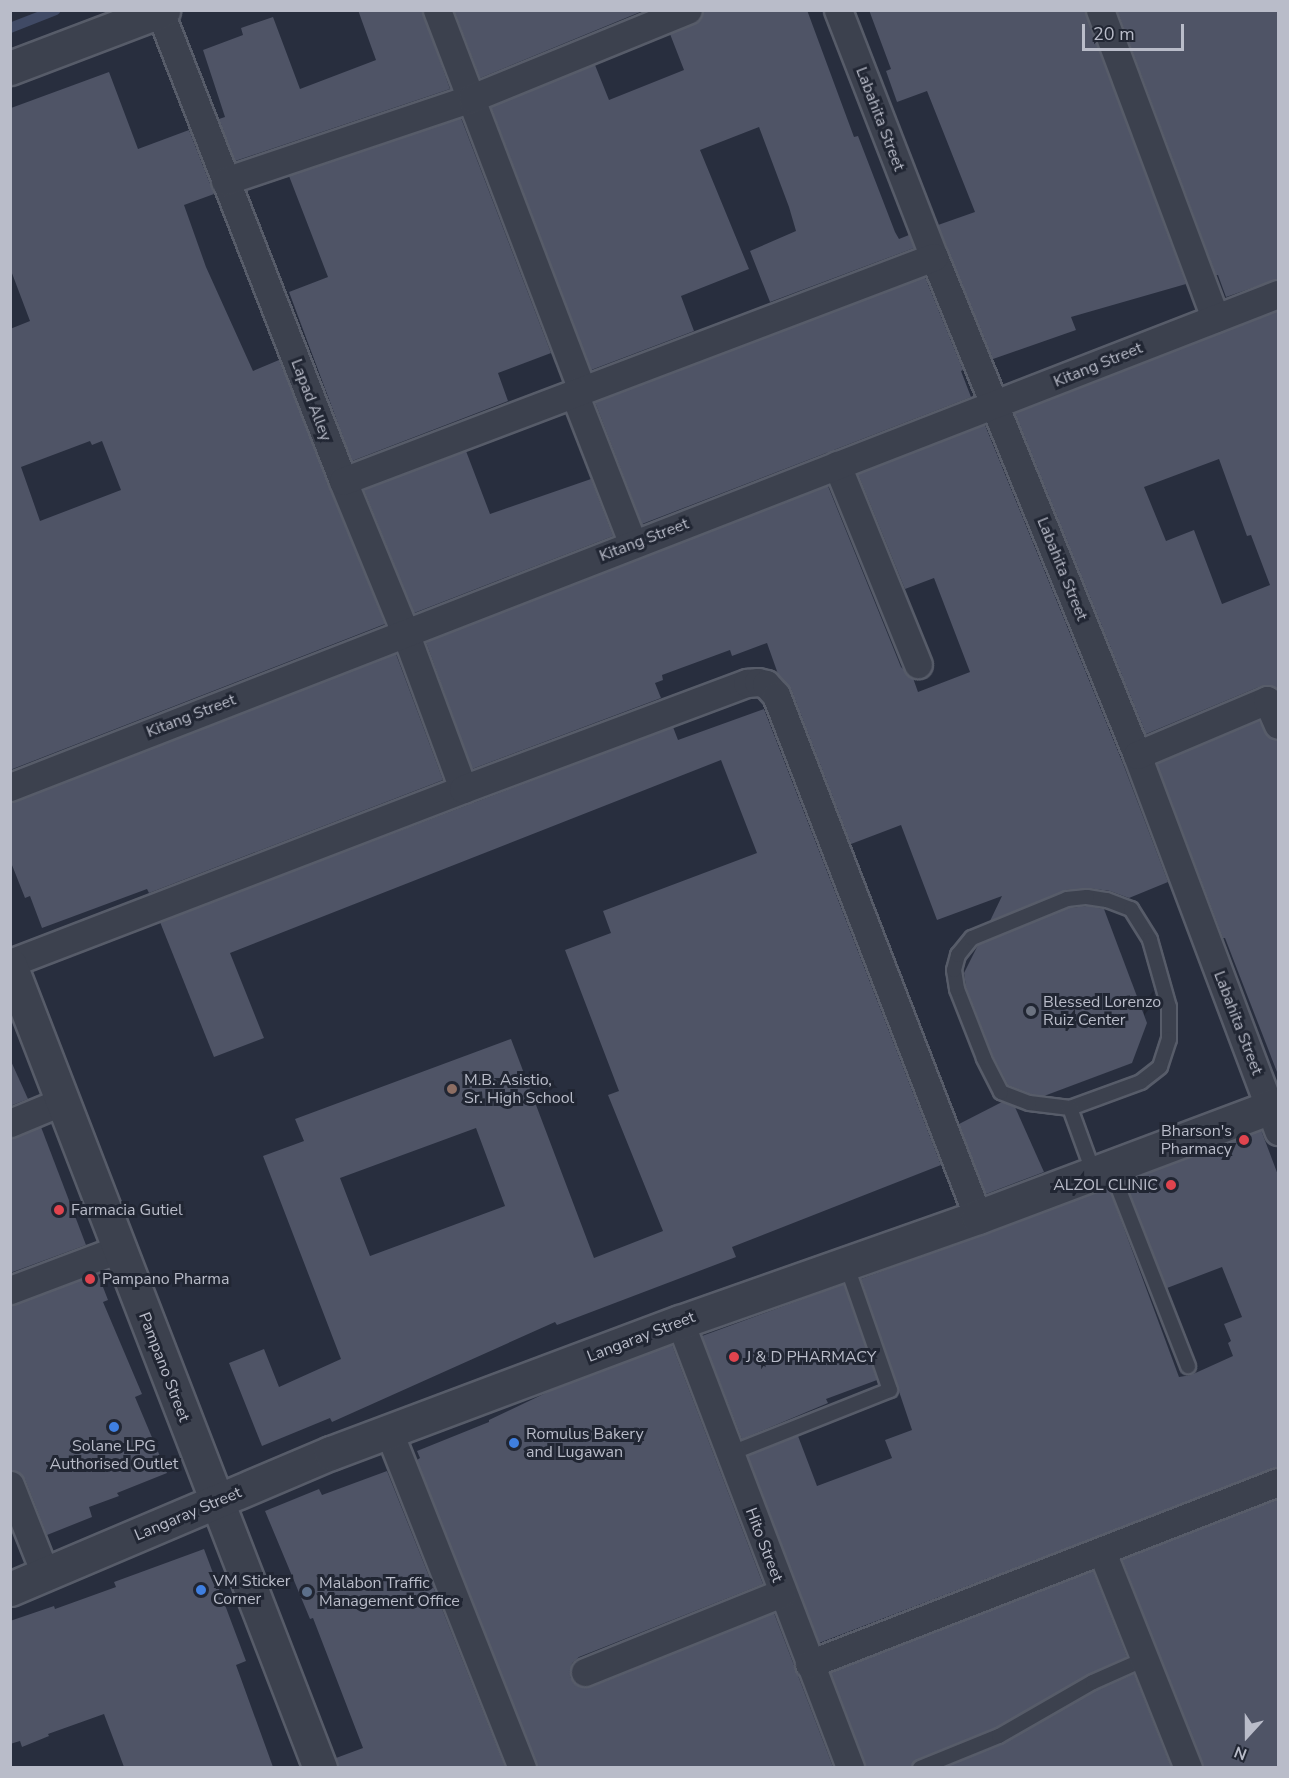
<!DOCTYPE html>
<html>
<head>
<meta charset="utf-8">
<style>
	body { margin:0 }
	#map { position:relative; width:1289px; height:1778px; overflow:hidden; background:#282e3e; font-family:"Nunito Sans",sans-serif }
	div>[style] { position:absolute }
	.stream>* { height:10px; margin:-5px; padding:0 5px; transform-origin:5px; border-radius:5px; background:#404a65 }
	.building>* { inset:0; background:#4f5466 }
	.roads { filter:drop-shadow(2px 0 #575c69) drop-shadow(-2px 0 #575c69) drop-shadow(0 2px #575c69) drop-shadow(0 -2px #575c69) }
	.service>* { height:14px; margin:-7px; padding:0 7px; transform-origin:7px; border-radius:7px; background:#3c414e }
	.minor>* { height:27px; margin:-13.5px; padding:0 13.5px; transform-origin:13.5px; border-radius:13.5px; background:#3c414e }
	.tertiary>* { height:33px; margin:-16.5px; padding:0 16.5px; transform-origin:16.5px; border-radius:16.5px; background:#3c414e }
	.dots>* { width:16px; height:16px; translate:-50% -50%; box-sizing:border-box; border:3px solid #212633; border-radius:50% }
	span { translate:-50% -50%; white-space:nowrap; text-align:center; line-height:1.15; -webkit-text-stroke:6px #212633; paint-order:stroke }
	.street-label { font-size:16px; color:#b9bcc9 }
	.poi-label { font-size:16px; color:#b9bcc9 }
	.left { translate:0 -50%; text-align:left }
	.right { translate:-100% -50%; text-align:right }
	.frame { position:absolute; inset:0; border:12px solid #b9bcc9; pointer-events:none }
	.north { position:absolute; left:1217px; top:1706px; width:60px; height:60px; -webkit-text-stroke:4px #212633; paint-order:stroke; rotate:201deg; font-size:16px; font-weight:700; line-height:24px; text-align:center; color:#b9bcc9 }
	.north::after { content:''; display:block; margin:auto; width:21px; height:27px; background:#b9bcc9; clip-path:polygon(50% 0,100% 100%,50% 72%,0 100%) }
	.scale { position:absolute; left:1082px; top:24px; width:102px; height:27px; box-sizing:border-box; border:3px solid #b9bcc9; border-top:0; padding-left:8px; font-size:18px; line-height:21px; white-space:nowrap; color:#b9bcc9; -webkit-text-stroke:4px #212633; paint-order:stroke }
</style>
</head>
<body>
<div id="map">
	<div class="stream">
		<i style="left:10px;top:28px;width:49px;rotate:-21.4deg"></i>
	</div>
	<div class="building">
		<i style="clip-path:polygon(358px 10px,422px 10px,450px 89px,235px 161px,219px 119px,225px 117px,203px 50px,243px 35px,241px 28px,273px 17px,300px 89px,376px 60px)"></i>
		<i style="clip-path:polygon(454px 10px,645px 10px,480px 78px)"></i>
		<i style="clip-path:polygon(703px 10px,807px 10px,854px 137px,858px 136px,895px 232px,899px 239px,909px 235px,914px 248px,770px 302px,750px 251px,796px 231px,789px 207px,759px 127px,700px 150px,749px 269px,681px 296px,694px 331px,591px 370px,491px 107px,595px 65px,609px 100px,684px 70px,670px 34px,694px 24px,701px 19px)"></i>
		<i style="clip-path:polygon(869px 10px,1085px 10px,1186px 284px,1071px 317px,1076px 330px,993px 359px,938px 225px,975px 212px,927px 91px,897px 102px,886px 71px,891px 69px)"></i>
		<i style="clip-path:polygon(1117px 10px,1278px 10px,1278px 279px,1226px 297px,1218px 275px,1216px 275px)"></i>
		<i style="clip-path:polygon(evenodd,109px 72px,138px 149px,189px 130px,214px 194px,184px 205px,206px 267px,253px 371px,279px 360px,385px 624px,10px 770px,10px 329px,30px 321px,10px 268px,11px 108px,109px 72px,90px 441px,92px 445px,102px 441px,121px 490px,40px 521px,21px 467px,90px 441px)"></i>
		<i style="clip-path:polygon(461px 118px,551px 353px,498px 373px,508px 401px,352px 461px,289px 292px,328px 277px,289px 176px)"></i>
		<i style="clip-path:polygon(925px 277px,963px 370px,961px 371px,971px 397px,642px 524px,595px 402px)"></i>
		<i style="clip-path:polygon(evenodd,1278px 311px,1278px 690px,1269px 685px,1261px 686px,1146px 734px,1015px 413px,1278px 311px,1219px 459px,1247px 536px,1251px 535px,1270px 585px,1222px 604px,1194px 530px,1166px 541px,1144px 487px,1219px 459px)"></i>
		<i style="clip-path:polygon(985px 425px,1122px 761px,1168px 882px,1129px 898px,1110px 891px,1088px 888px,1066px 890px,990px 921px,1002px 896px,937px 920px,901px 825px,851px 844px,791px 689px,778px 674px,767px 643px,732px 656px,730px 650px,662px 675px,663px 680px,655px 683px,661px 698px,472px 769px,426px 642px,828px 486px,901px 667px,913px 678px,918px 692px,970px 672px,934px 578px,905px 589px,858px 474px)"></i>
		<i style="clip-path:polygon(466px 451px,490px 514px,591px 479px,613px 536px,414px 613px,364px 490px)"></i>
		<i style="clip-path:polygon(396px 654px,443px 780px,149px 893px,147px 889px,42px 928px,30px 896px,25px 898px,10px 860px,10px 802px)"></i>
		<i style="clip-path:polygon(evenodd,764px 709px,941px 1165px,732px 1247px,736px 1257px,557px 1325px,555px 1322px,332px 1422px,330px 1418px,262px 1446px,229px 1363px,264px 1349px,279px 1387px,341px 1359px,263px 1156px,304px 1141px,295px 1119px,511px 1039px,594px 1258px,663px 1231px,608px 1095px,619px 1091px,565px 950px,611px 933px,603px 911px,757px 853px,721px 760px,230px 953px,264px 1038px,214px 1057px,160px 922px,673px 727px,678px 740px,764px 709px,476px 1128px,505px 1206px,370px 1256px,340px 1178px,476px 1128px)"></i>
		<i style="clip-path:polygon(1259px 721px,1268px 737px,1278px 740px,1277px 1072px,1225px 938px,1223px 938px,1157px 764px)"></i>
		<i style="clip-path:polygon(1087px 906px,1104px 909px,1147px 1023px,1132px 1063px,1044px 1096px,1031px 1094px,1008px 1085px,992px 1054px,966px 987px,964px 973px,978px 945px,1069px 908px)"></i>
		<i style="clip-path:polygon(10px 1059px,28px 1099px,10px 1106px)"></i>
		<i style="clip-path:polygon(1002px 1102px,1015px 1107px,1044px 1172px,986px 1194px,959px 1124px)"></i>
		<i style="clip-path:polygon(41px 1127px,86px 1245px,10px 1273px,10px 1138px)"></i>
		<i style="clip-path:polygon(1261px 1130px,1278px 1175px,1278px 1467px,819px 1643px,748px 1456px,798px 1436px,817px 1486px,892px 1458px,885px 1440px,912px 1430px,861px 1279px,1109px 1188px,1179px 1377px,1191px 1375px,1233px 1356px,1228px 1343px,1231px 1341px,1224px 1324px,1242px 1317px,1222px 1267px,1167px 1288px,1125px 1182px)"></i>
		<i style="clip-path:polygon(98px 1274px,108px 1300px,103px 1302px,142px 1394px,135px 1397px,167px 1473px,117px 1493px,119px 1496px,89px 1507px,92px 1517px,47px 1535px,25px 1479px,19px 1472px,10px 1470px,10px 1305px)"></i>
		<i style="clip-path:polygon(844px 1284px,877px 1380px,826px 1399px,828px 1403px,742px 1439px,702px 1336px)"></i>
		<i style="clip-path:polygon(672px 1345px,763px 1584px,579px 1657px,572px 1663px,570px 1677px,576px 1685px,591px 1687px,774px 1613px,833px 1767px,537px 1767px,417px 1460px,420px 1458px,417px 1451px,489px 1422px,489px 1420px,552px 1390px)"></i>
		<i style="clip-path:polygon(387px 1471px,505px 1767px,338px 1767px,336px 1758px,363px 1748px,313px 1618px,310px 1619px,265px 1511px,319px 1489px,322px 1495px)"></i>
		<i style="clip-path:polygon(1278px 1499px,1278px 1767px,1203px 1767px,1122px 1559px)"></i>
		<i style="clip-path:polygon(204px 1549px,246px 1661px,236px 1665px,273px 1767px,124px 1767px,104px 1714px,48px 1734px,49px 1736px,22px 1747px,20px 1741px,10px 1744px,10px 1621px,54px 1606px,55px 1609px,116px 1587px,114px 1582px)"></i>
		<i style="clip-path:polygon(1093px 1571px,1127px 1657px,1089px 1674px,995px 1728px,917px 1760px,911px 1767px,865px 1767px,830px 1673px)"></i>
		<i style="clip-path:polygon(1134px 1674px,1171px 1767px,945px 1767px,1003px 1744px,1097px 1690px)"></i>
	</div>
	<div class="roads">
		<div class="service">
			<i style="left:1087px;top:897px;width:20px;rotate:9deg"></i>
			<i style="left:1107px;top:900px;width:26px;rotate:21deg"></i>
			<i style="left:1131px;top:909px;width:36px;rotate:58deg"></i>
			<i style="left:1150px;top:940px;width:70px;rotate:74.2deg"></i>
			<i style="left:1169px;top:1007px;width:32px;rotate:90deg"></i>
			<i style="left:1169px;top:1039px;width:29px;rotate:108deg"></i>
			<i style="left:1160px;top:1067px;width:24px;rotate:142deg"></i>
			<i style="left:1141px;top:1082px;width:76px;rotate:159.9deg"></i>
			<i style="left:1070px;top:1108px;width:41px;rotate:-173deg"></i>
			<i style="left:1029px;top:1103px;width:30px;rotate:-159deg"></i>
			<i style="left:1001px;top:1092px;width:38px;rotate:-117deg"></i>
			<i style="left:984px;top:1058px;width:74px;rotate:-111.4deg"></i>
			<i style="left:957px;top:989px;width:19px;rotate:-99deg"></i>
			<i style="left:954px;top:970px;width:16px;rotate:-75deg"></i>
			<i style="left:958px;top:955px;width:22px;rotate:-51deg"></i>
			<i style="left:972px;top:938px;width:103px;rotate:-22.3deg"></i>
			<i style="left:1067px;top:899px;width:20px;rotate:-6deg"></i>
			<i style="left:1070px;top:1108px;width:70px;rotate:70deg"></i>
			<i style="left:1110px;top:1167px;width:214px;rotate:68.6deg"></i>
			<i style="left:729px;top:1454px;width:173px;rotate:-21.7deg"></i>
			<i style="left:890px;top:1390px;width:133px;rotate:-109.2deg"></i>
			<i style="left:920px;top:1768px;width:85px;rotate:-22.1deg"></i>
			<i style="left:999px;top:1736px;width:108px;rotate:-29.9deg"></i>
			<i style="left:1093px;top:1682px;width:57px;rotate:-23.9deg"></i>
		</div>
		<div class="minor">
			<i style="left:437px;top:10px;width:407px;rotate:69.1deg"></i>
			<i style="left:838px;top:10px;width:265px;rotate:68.8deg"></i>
			<i style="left:934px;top:257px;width:538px;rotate:67.82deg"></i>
			<i style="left:1137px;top:755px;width:402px;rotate:69.4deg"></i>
			<i style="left:1100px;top:10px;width:329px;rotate:69.5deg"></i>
			<i style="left:160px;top:12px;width:503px;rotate:68.68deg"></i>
			<i style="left:343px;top:481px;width:163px;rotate:67.7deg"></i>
			<i style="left:405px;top:632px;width:167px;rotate:69.7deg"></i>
			<i style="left:225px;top:181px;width:261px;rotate:-18.6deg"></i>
			<i style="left:472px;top:98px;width:233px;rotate:-22.2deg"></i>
			<i style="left:574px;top:393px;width:162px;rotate:68.7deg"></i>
			<i style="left:837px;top:465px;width:215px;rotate:67.9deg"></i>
			<i style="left:343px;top:481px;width:632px;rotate:-20.76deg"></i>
			<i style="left:1137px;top:755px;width:141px;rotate:-22.9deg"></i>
			<i style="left:1267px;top:700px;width:27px;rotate:66deg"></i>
			<i style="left:10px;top:787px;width:1360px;rotate:-21.25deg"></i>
			<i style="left:10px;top:963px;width:485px;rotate:-21deg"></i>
			<i style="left:463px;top:789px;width:303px;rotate:-20.5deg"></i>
			<i style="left:747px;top:683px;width:11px;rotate:-5deg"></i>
			<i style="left:758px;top:682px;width:8px;rotate:14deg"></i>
			<i style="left:766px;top:684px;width:15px;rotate:48deg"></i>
			<i style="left:776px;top:695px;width:560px;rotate:68.84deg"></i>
			<i style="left:10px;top:1123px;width:57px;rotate:-22.5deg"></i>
			<i style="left:10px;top:1290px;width:116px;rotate:-20.6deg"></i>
			<i style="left:680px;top:1322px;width:477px;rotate:69.1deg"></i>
			<i style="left:389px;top:1432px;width:361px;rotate:68.4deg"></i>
			<i style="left:10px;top:1485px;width:98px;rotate:68.4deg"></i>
			<i style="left:1102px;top:1552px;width:232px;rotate:68.3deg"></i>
			<i style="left:809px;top:1664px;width:503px;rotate:-21.21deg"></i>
			<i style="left:585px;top:1672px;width:212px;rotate:-21.9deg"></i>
		</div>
		<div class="tertiary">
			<i style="left:10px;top:68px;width:164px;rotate:-20.8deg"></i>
			<i style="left:10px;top:965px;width:861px;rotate:68.89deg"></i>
			<i style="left:10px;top:1589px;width:349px;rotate:-23deg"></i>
			<i style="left:331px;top:1453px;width:373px;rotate:-20.6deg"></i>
			<i style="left:680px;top:1322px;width:316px;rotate:-19.4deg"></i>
			<i style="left:978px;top:1217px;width:321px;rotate:-20.6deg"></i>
		</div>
	</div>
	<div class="dots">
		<i style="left:1031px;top:1011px;background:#6b7280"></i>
		<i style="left:452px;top:1089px;background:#8d6e63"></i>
		<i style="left:1244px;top:1140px;background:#e0444e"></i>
		<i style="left:1171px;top:1185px;background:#e0444e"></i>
		<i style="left:59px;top:1210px;background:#e0444e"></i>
		<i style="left:90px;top:1279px;background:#e0444e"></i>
		<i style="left:734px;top:1357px;background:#e0444e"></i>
		<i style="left:114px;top:1427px;background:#3f7fe0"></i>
		<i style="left:514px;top:1443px;background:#3f7fe0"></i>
		<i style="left:201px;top:1590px;background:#3f7fe0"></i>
		<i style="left:307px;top:1592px;background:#5c6f8a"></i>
	</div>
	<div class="street-label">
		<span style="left:880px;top:119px;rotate:69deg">Labahita Street</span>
		<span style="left:1098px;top:365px;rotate:-22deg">Kitang Street</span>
		<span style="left:311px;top:400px;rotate:69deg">Lapad Alley</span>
		<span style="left:644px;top:540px;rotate:-21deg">Kitang Street</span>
		<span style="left:1062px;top:569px;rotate:68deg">Labahita Street</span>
		<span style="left:191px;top:716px;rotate:-21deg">Kitang Street</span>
		<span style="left:1238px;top:1023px;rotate:69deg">Labahita Street</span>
		<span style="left:641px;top:1337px;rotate:-21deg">Langaray Street</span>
		<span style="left:164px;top:1367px;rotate:69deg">Pampano Street</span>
		<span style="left:188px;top:1514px;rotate:-23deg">Langaray Street</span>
		<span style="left:764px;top:1545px;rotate:69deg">Hito Street</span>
	</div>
	<div class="poi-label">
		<span class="left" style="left:1043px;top:1011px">Blessed Lorenzo<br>Ruiz Center</span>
		<span class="left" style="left:464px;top:1089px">M.B. Asistio,<br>Sr. High School</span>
		<span class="right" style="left:1232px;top:1140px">Bharson's<br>Pharmacy</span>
		<span class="right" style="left:1158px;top:1185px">ALZOL CLINIC</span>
		<span class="left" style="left:71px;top:1210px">Farmacia Gutiel</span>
		<span class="left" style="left:102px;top:1279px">Pampano Pharma</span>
		<span class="left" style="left:746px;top:1357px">J &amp; D PHARMACY</span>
		<span class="left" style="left:526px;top:1443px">Romulus Bakery<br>and Lugawan</span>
		<span style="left:114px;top:1455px">Solane LPG<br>Authorised Outlet</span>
		<span class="left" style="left:213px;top:1590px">VM Sticker<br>Corner</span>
		<span class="left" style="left:319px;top:1592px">Malabon Traffic<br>Management Office</span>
	</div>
	<div class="frame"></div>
	<div class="north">N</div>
	<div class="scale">20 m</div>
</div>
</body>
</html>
